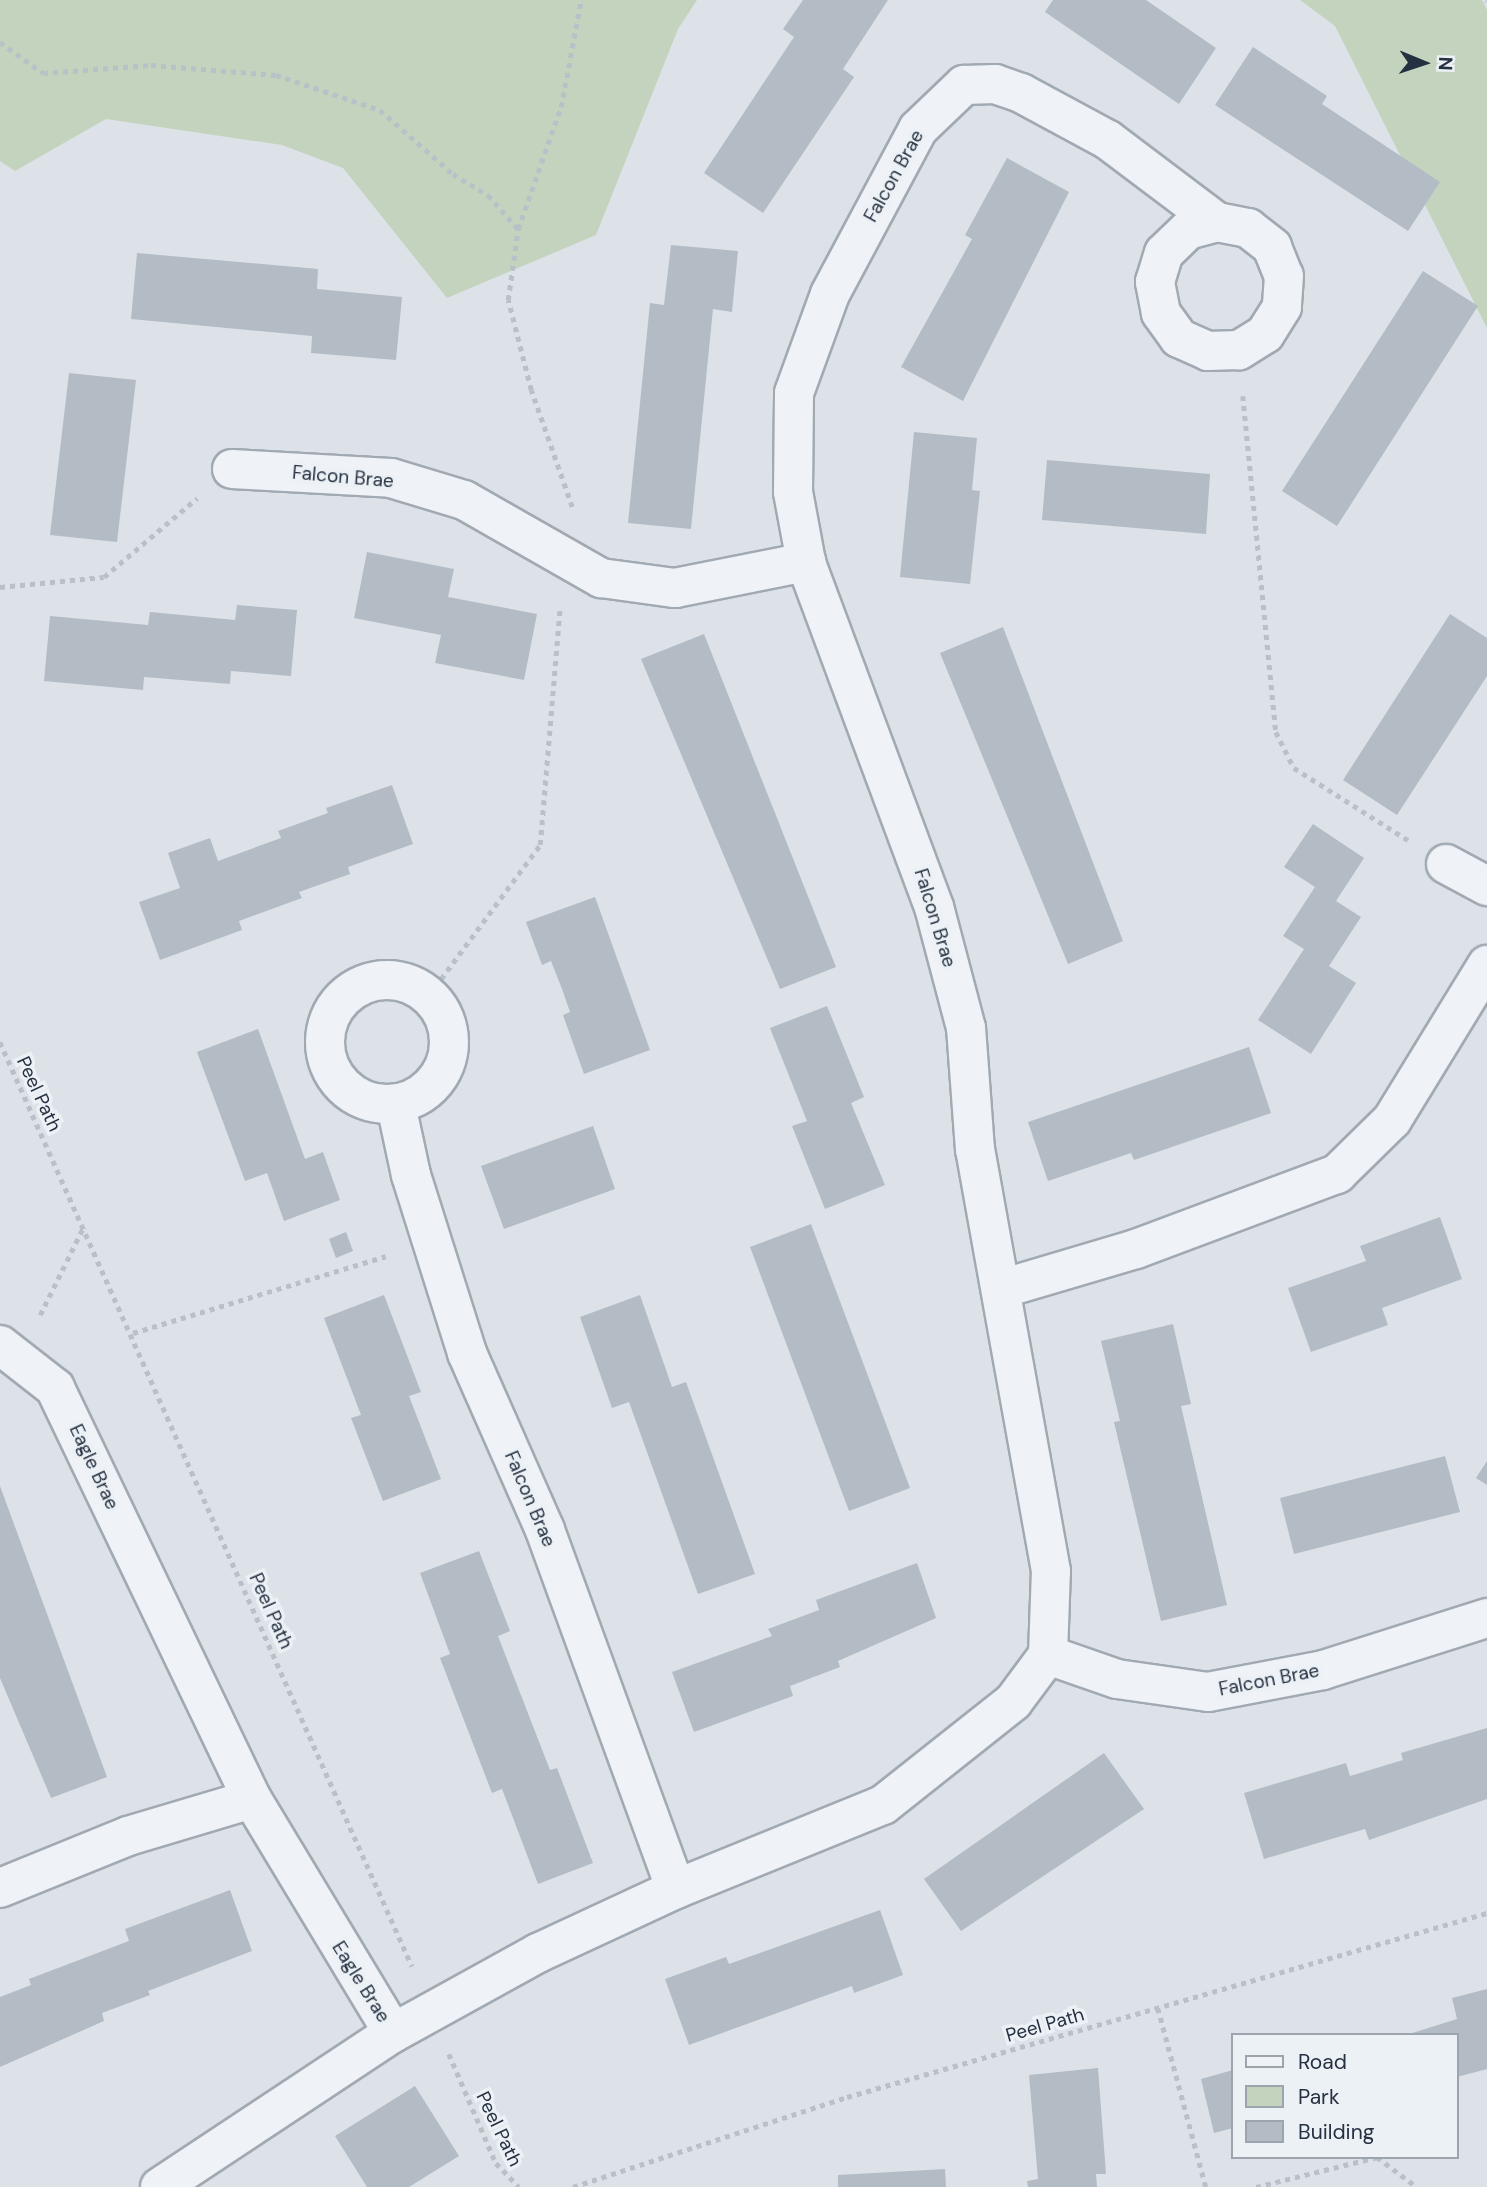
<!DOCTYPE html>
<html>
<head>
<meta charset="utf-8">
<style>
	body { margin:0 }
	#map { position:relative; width:1487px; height:2187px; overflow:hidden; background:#dce2e8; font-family:"DM Sans",sans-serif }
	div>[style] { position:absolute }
	.green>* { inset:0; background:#c4d3bd }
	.building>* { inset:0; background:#b3bbc5 }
	.path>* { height:4.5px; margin-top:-2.25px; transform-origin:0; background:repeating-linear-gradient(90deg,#bac0c7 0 5px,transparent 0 10px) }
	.roads { filter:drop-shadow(2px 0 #a1a9b2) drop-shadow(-2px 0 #a1a9b2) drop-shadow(0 2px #a1a9b2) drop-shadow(0 -2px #a1a9b2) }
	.minor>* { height:38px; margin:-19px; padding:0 19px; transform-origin:19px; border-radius:19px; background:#eff2f6 }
	.minor>.ring { margin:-19px; padding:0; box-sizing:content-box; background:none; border:38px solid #eff2f6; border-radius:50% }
	span { translate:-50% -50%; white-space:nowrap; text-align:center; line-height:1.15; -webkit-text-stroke:7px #ecf1f6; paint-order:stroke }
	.street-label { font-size:19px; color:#253040 }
	.legend { position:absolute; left:1231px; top:2033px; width:228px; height:126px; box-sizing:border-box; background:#ecf1f6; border:2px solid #9ca4ad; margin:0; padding:9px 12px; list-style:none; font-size:21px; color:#253040 }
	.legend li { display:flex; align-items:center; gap:14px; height:35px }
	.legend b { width:35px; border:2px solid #9ca4ad }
	.north { position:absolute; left:1389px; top:28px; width:70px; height:70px; -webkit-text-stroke:5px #ecf1f6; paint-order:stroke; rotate:92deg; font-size:19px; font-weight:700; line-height:28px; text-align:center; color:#253040 }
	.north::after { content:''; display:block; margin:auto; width:24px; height:32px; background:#253040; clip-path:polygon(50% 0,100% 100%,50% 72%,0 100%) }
</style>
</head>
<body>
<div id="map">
	<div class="green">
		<i style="clip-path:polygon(0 0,697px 0,678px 29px,596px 235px,447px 298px,343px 168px,282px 145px,106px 119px,15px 171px,0 161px)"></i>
		<i style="clip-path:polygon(1300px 0,1482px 0,1487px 10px,1487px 328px,1335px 26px)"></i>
	</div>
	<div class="building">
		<i style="clip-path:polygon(803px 0,888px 0,843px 69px,854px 77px,763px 213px,704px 173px,794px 37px,783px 29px)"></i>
		<i style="clip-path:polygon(1053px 0,1146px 0,1216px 48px,1179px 104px,1045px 12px)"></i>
		<i style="clip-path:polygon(1253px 47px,1327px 96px,1322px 104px,1440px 182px,1408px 231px,1215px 105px)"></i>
		<i style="clip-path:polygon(1007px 158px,1069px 192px,963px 401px,901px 367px,972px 239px,965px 235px)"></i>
		<i style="clip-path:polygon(671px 245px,738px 251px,732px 312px,713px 309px,691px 529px,628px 523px,650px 303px,664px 305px)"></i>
		<i style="clip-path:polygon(137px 253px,318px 269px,317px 289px,402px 297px,396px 360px,311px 353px,312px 336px,131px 319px)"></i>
		<i style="clip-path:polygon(1423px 271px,1478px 306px,1337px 526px,1282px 491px)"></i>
		<i style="clip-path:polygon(69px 373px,136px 380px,117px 542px,50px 535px)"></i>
		<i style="clip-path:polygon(914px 432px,977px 438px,972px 490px,980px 491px,970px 584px,900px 577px)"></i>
		<i style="clip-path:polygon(1047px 460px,1210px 474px,1206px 534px,1042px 520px)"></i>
		<i style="clip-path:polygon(367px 552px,454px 569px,448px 597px,537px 614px,524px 680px,435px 663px,441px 635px,354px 618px)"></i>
		<i style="clip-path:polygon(237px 605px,297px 610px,291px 676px,231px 671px,230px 684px,144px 677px,143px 690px,44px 681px,50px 616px,148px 625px,150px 612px,235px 620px)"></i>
		<i style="clip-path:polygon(1450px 614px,1487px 638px,1487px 676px,1397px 815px,1343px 780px)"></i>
		<i style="clip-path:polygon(1003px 627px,1123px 941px,1068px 964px,940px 653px)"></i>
		<i style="clip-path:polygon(704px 634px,836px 967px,780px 989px,641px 659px)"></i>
		<i style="clip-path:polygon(392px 785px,413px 844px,348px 867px,350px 874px,299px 892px,302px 898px,239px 921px,242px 930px,160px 960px,139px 902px,180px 888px,168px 853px,210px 838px,218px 861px,281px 838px,278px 831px,328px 813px,326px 808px)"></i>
		<i style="clip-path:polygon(1313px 824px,1364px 858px,1336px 901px,1361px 917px,1329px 966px,1356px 983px,1311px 1054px,1258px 1020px,1304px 949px,1283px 936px,1315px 887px,1284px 867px)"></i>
		<i style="clip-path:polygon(595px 897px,650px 1050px,584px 1074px,563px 1015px,570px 1012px,562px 989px,551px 961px,542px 965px,526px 922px)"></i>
		<i style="clip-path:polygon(827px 1006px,864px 1097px,851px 1103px,885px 1185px,825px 1209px,792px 1126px,807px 1121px,770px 1028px)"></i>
		<i style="clip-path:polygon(258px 1029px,305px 1159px,323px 1152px,340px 1200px,284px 1221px,267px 1173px,245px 1181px,197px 1052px)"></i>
		<i style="clip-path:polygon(1249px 1047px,1271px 1113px,1134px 1160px,1131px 1153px,1048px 1181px,1028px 1122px)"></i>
		<i style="clip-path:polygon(593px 1126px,615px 1189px,504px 1229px,481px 1166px)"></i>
		<i style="clip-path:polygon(1440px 1217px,1462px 1279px,1382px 1308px,1388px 1325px,1311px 1352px,1288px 1288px,1366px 1261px,1360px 1246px)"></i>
		<i style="clip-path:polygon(811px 1224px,910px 1488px,849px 1511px,750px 1247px)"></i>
		<i style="clip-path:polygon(346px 1232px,353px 1251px,336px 1258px,329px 1239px)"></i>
		<i style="clip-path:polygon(384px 1295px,421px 1392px,409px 1396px,441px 1479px,383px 1501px,351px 1418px,361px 1415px,324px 1318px)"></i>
		<i style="clip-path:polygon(640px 1295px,672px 1387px,686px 1382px,755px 1574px,698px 1594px,629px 1402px,612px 1408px,580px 1317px)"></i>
		<i style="clip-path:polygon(1173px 1324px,1191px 1404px,1181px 1406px,1227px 1605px,1161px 1621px,1114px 1422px,1120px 1421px,1101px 1341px)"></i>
		<i style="clip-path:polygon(1445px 1456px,1460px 1512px,1294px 1554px,1280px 1498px)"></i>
		<i style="clip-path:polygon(1487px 1461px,1487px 1485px,1476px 1478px)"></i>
		<i style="clip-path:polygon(0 1486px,107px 1777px,51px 1798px,0 1678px)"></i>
		<i style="clip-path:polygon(479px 1551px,510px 1631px,498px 1636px,550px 1770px,557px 1768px,593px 1863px,538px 1884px,502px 1789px,492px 1793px,440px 1658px,450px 1654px,420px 1573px)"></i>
		<i style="clip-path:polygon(917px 1563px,936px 1618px,838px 1661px,840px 1667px,790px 1686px,793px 1696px,694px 1732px,672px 1672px,772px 1636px,768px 1629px,819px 1610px,816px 1600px)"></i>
		<i style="clip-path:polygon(1487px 1728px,1487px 1799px,1369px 1840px,1365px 1829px,1264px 1859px,1244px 1793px,1346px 1763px,1350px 1776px,1403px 1760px,1401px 1753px)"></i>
		<i style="clip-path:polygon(1104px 1753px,1144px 1809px,961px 1931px,924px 1879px)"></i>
		<i style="clip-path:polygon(230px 1890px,252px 1951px,148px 1991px,150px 1995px,102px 2013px,104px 2021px,0 2067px,0 1997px,31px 1985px,29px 1979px,129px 1941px,125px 1929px)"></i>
		<i style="clip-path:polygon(880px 1910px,903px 1975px,854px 1993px,852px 1986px,689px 2045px,665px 1979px,726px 1957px,729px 1964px)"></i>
		<i style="clip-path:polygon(1487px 1989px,1487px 2069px,1457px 2077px,1457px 2035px,1406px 2035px,1457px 2019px,1452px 1998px)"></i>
		<i style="clip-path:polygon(1098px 2068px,1106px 2174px,1096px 2174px,1097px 2187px,1028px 2187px,1027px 2181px,1038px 2179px,1029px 2075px)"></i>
		<i style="clip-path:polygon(1233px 2070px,1233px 2128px,1214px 2133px,1201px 2079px)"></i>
		<i style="clip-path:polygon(415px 2086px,459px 2156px,409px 2187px,367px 2187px,335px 2136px)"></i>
		<i style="clip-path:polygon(945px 2169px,946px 2187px,838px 2187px,838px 2175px)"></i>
	</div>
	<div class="path">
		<i style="left:1486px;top:0;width:1px;rotate:45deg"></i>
		<i style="left:0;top:42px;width:53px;rotate:35.8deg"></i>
		<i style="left:43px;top:73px;width:108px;rotate:-4.2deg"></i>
		<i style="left:151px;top:65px;width:125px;rotate:4.6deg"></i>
		<i style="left:276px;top:75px;width:110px;rotate:18.6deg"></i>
		<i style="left:380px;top:110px;width:97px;rotate:41.2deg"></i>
		<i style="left:453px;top:174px;width:41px;rotate:31deg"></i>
		<i style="left:488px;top:195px;width:45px;rotate:48.6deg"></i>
		<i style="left:1243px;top:396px;width:338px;rotate:84.4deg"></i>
		<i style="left:1276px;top:732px;width:40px;rotate:63.4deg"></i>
		<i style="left:1294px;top:768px;width:135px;rotate:32.3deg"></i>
		<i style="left:572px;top:507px;width:124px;rotate:-109.3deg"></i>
		<i style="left:531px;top:390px;width:93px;rotate:-104.3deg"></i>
		<i style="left:508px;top:300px;width:72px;rotate:-82deg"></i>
		<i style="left:518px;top:229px;width:129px;rotate:-70.6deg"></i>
		<i style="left:561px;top:107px;width:109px;rotate:-79.4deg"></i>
		<i style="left:0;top:587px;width:104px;rotate:-5.5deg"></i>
		<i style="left:104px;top:577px;width:122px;rotate:-40.3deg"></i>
		<i style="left:429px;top:995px;width:187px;rotate:-53.5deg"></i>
		<i style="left:540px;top:845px;width:237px;rotate:-85.2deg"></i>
		<i style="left:0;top:1042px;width:1012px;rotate:65.97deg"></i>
		<i style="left:40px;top:1315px;width:99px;rotate:-63.7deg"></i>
		<i style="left:133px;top:1333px;width:264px;rotate:-16.9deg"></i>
		<i style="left:1158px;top:2008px;width:185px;rotate:75deg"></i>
		<i style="left:449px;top:2054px;width:119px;rotate:66.7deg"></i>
		<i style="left:496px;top:2163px;width:33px;rotate:46deg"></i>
		<i style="left:1377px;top:2157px;width:50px;rotate:36.9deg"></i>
		<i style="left:573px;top:2187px;width:288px;rotate:-18.2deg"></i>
		<i style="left:847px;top:2097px;width:666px;rotate:-16.04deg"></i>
		<i style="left:1256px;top:2187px;width:125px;rotate:-13.9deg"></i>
	</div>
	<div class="roads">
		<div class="minor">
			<i style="left:232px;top:469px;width:159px;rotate:3.2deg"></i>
			<i style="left:391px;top:478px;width:76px;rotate:16.8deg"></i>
			<i style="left:464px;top:500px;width:158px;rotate:29.7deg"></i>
			<i style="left:601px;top:578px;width:75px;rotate:7.7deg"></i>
			<i style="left:675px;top:588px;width:134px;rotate:-11.2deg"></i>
			<i style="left:1446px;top:864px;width:47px;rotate:28.2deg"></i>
			<i class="ring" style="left:325px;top:980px;width:86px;height:86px"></i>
			<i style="left:396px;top:1105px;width:72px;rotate:77.9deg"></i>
			<i style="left:411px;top:1175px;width:187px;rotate:72.5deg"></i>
			<i style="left:467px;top:1353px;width:193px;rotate:66.2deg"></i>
			<i style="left:545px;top:1530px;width:382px;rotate:70deg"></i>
			<i style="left:1001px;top:1289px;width:141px;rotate:-16.5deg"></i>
			<i style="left:1136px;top:1249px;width:215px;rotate:-20.5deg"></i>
			<i style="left:1337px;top:1174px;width:77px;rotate:-44.5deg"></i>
			<i style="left:1392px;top:1120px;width:182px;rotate:-58.5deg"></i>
			<i style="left:0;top:1345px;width:70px;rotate:38deg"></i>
			<i style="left:55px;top:1388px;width:456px;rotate:64.4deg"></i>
			<i style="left:252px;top:1799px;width:273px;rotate:58.9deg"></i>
			<i style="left:1048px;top:1655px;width:73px;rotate:19.2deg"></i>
			<i style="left:1117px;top:1679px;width:92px;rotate:8.1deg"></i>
			<i style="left:1208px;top:1692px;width:117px;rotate:-10.8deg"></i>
			<i style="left:1323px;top:1670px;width:172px;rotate:-17.6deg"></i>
			<i style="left:0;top:1888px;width:138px;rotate:-22.1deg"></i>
			<i style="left:128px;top:1836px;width:129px;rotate:-16.6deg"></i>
			<i style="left:160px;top:2187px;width:279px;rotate:-33.5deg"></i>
			<i style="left:393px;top:2033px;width:166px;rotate:-28.9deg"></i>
			<i style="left:538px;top:1953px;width:152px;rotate:-24.9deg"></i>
			<i style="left:676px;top:1889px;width:223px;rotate:-22.1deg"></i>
			<i style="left:883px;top:1805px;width:166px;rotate:-38.4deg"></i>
			<i style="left:1013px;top:1702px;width:59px;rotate:-53.3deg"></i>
			<i style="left:1048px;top:1655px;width:84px;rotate:-88deg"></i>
			<i style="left:1051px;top:1571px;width:428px;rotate:-100.2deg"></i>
			<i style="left:975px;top:1150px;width:122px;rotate:-94.2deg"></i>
			<i style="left:966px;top:1028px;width:125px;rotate:-104.8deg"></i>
			<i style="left:934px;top:907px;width:368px;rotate:-110.4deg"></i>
			<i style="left:806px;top:562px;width:71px;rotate:-100.5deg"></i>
			<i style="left:793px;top:492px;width:99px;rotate:-89.4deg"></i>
			<i style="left:794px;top:393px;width:105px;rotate:-70deg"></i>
			<i style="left:830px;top:294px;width:187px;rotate:-61.9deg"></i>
			<i style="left:918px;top:129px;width:64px;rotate:-43.7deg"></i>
			<i style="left:964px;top:85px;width:31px;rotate:-2deg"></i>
			<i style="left:995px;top:84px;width:28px;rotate:19deg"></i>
			<i style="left:1021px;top:93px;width:99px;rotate:28.4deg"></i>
			<i style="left:1108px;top:140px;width:136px;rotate:37deg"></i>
			<i style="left:1217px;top:222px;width:32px;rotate:11deg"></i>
			<i style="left:1248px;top:228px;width:31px;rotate:38deg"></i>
			<i style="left:1272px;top:247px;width:31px;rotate:68deg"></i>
			<i style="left:1284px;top:276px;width:31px;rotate:94deg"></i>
			<i style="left:1282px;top:307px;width:32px;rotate:122deg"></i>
			<i style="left:1265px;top:334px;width:31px;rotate:148deg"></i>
			<i style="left:1239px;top:350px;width:31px;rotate:178deg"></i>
			<i style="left:1208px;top:351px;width:32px;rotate:-156deg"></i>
			<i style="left:1179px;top:338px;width:31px;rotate:-126deg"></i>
			<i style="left:1161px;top:313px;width:32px;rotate:-101deg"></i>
			<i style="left:1155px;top:282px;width:30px;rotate:-73deg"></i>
			<i style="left:1164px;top:253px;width:33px;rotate:-44deg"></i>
			<i style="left:1188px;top:230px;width:30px;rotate:-15deg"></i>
		</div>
	</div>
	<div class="street-label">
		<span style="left:894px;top:176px;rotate:-61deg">Falcon Brae</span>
		<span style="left:343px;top:477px;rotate:5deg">Falcon Brae</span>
		<span style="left:935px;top:918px;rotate:73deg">Falcon Brae</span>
		<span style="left:39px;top:1094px;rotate:65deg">Peel Path</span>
		<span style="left:94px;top:1467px;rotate:65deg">Eagle Brae</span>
		<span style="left:530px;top:1499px;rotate:67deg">Falcon Brae</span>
		<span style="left:271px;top:1611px;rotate:66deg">Peel Path</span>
		<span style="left:1269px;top:1680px;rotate:-11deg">Falcon Brae</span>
		<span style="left:361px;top:1982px;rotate:58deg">Eagle Brae</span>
		<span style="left:1045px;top:2025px;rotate:-16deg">Peel Path</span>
		<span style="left:499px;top:2129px;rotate:64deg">Peel Path</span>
	</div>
	<ul class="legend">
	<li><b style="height:9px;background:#eff2f6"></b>Road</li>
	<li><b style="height:19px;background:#c4d3bd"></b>Park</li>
	<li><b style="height:19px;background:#b3bbc5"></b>Building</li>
	</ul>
	<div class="north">N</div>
</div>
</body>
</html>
